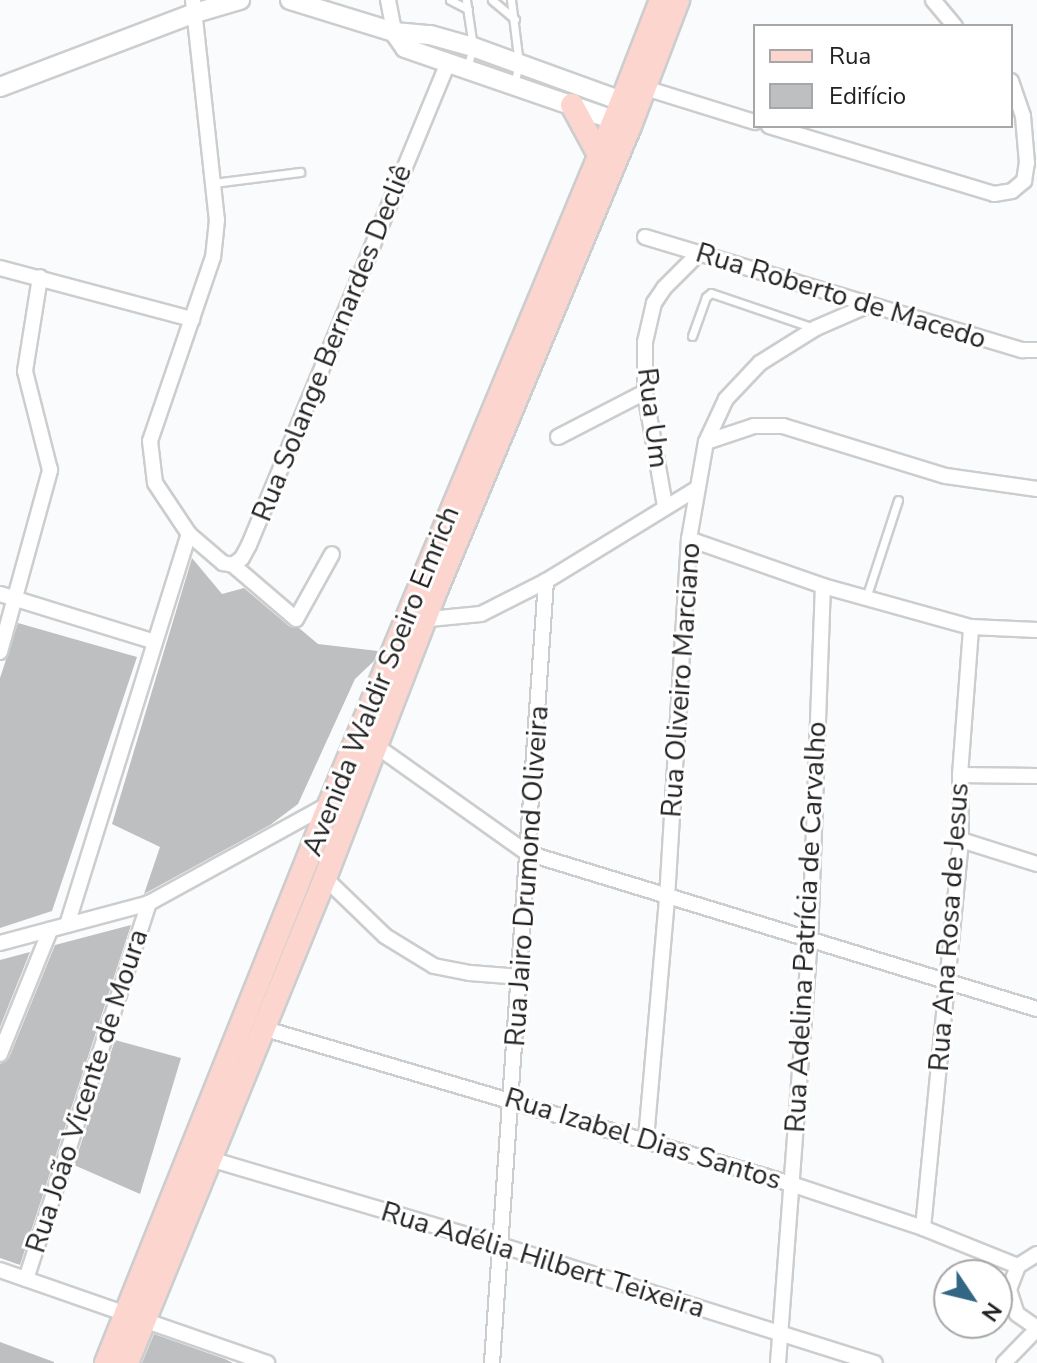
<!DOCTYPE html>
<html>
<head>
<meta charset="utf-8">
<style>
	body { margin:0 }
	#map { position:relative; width:1037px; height:1363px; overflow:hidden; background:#fafbfc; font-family:"Nunito Sans",sans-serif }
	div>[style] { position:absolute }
	.building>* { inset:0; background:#bebfc0 }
	.roads { filter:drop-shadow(2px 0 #cccdce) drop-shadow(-2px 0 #cccdce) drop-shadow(0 2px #cccdce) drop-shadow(0 -2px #cccdce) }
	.service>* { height:7px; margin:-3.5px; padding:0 3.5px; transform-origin:3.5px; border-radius:3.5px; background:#fff }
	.minor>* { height:14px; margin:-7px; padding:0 7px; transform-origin:7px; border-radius:7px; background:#fff }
	.tertiary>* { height:18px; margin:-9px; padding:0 9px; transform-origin:9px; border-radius:9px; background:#fff }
	.primary>* { height:22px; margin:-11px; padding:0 11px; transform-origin:11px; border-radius:11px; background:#fcd5ce }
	span { translate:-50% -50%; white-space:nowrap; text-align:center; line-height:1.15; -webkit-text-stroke:6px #fff; paint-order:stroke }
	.street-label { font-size:28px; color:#222 }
	.legend { position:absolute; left:753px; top:24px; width:260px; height:104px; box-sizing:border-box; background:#fff; border:2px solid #a7a7a7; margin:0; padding:10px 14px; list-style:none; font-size:24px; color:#222 }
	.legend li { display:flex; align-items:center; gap:16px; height:40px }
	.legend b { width:40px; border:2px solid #a7a7a7 }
	.north { position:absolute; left:933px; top:1259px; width:80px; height:80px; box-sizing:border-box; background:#fff; border:2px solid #a7a7a7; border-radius:50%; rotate:125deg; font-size:22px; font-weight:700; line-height:32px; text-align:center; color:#222 }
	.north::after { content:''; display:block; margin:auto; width:28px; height:36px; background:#326783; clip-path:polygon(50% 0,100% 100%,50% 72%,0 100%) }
</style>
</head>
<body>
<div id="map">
	<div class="building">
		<i style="clip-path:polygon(192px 558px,222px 594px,244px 588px,290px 627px,299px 628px,318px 644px,378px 651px,374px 661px,355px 679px,298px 804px,270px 825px,144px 894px,160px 847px,112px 824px)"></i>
		<i style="clip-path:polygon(18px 623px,137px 657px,52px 911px,0 928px,0 678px)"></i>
		<i style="clip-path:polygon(131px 925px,20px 1265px,0 1258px,0 1064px,9px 1058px,55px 945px)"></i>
		<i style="clip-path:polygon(30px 952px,0 1027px,0 960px)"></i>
		<i style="clip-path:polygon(115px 1040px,181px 1058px,140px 1194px,74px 1165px)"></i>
		<i style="clip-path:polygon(154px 1334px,225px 1359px,233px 1363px,142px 1363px)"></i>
		<i style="clip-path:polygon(0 1342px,54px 1362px,54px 1363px,0 1363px)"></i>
	</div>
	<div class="roads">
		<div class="service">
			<i style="left:450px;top:0;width:20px;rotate:27deg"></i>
			<i style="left:466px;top:0;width:48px;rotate:81.5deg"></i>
			<i style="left:473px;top:47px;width:22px;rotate:106deg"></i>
			<i style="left:492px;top:0;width:30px;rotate:40deg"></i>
			<i style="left:511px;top:0;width:64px;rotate:82.9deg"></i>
			<i style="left:519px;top:64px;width:21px;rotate:104deg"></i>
			<i style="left:213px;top:183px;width:88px;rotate:-7.2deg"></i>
			<i style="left:692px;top:336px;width:41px;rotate:-70.3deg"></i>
			<i style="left:706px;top:297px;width:6px;rotate:-39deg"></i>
			<i style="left:711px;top:293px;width:109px;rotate:18.8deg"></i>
			<i style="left:866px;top:598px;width:103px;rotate:-71.9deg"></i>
		</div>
		<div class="minor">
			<i style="left:193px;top:0;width:221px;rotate:83.8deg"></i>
			<i style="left:217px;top:220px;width:37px;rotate:96deg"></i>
			<i style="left:213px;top:257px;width:194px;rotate:108.9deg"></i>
			<i style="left:150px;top:441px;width:42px;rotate:83.2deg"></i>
			<i style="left:155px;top:483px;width:61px;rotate:56.3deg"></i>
			<i style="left:189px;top:534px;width:45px;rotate:40.5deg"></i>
			<i style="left:223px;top:563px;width:10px;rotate:11deg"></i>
			<i style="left:233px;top:565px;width:11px;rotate:-38deg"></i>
			<i style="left:242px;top:558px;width:15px;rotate:-62deg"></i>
			<i style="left:249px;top:545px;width:519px;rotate:-67.58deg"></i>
			<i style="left:388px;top:0;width:33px;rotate:79deg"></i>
			<i style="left:933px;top:0;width:34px;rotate:50deg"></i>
			<i style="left:645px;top:88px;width:115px;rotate:17.2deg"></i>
			<i style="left:769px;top:126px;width:235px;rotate:16.8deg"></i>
			<i style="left:994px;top:194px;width:18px;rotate:-9deg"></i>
			<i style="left:1012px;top:191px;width:16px;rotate:-40deg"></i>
			<i style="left:1024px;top:181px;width:18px;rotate:-81deg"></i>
			<i style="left:1027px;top:163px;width:47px;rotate:-94.9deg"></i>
			<i style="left:1023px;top:116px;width:37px;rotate:-109deg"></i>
			<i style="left:645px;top:237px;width:394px;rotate:16.7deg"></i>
			<i style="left:1022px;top:350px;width:15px"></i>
			<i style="left:0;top:268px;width:199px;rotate:14.9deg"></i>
			<i style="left:558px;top:437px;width:98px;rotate:-27.3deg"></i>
			<i style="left:706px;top:442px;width:51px;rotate:-18.4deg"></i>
			<i style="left:754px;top:426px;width:29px"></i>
			<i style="left:783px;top:426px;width:170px;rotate:17.1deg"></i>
			<i style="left:946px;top:476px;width:92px;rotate:8.1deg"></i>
			<i style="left:665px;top:506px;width:116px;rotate:-100deg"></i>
			<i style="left:645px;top:392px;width:50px;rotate:-90deg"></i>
			<i style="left:645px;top:342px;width:40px;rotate:-77deg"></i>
			<i style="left:654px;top:303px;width:18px;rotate:-56deg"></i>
			<i style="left:664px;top:288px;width:51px;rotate:-45deg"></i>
			<i style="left:689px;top:539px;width:142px;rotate:19.3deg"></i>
			<i style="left:823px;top:586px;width:154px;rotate:15.5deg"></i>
			<i style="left:971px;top:627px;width:66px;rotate:2.6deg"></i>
			<i style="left:233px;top:565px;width:83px;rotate:40.6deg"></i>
			<i style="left:296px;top:619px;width:74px;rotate:-61deg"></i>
			<i style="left:0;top:594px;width:162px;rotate:17.2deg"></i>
			<i style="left:419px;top:620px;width:62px;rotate:-5.5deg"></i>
			<i style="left:481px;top:614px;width:73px;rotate:-26.9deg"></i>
			<i style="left:546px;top:581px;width:176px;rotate:-31.5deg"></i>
			<i style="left:0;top:652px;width:189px;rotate:-74.6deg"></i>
			<i style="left:50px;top:470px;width:102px;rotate:-104.2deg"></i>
			<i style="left:25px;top:371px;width:95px;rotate:-80.9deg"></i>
			<i style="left:375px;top:745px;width:186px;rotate:35.4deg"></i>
			<i style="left:527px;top:853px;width:533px;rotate:17.01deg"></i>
			<i style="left:960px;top:775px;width:77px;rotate:0.7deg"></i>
			<i style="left:961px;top:840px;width:80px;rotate:17.5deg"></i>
			<i style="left:325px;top:878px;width:83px;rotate:44deg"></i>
			<i style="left:385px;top:936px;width:57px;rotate:31.5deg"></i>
			<i style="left:434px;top:966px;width:37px;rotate:11deg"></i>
			<i style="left:470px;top:973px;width:51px;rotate:4.5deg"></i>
			<i style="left:67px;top:925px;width:410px;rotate:-72.7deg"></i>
			<i style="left:0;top:943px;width:154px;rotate:-15deg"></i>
			<i style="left:149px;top:903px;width:205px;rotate:-28.8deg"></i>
			<i style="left:262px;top:1028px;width:552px;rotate:16.43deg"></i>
			<i style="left:791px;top:1184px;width:139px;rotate:18.4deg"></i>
			<i style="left:923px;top:1228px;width:102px;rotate:21.8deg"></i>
			<i style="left:0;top:1054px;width:134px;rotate:-68deg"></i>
			<i style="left:646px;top:1139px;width:242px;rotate:-85deg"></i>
			<i style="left:667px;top:898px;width:360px;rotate:-86.5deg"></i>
			<i style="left:689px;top:539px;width:98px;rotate:-80.1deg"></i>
			<i style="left:706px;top:442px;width:47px;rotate:-65.1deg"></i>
			<i style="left:726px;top:399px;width:50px;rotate:-46.6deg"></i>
			<i style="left:760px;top:363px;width:66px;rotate:-32deg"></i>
			<i style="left:816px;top:328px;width:58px;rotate:-23.5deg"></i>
			<i style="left:210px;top:1159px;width:302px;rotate:16.5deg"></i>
			<i style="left:500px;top:1245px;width:393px;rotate:17.5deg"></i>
			<i style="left:923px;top:1228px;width:390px;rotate:-84.4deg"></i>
			<i style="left:961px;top:840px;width:65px;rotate:-90.9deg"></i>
			<i style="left:960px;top:775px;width:148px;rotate:-85.7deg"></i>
			<i style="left:1037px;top:1254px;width:22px;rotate:148deg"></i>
			<i style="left:1018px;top:1266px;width:26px;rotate:111deg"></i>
			<i style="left:1009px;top:1290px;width:25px;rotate:72deg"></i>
			<i style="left:1017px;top:1314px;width:24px;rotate:35deg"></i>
			<i style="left:0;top:1270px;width:283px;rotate:19.2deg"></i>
			<i style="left:26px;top:1279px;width:396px;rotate:-71.9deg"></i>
			<i style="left:492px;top:1363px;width:784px;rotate:-86.05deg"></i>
			<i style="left:778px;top:1363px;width:425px;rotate:-85.7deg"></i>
			<i style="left:810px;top:939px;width:353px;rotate:-87.9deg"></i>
			<i style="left:1004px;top:1363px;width:47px;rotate:-45.9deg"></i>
		</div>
		<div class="tertiary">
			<i style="left:290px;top:0;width:109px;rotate:17.1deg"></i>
			<i style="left:394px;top:32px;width:36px;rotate:5deg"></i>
			<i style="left:430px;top:35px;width:45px;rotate:15.6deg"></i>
			<i style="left:473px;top:47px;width:172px;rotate:20deg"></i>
			<i style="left:394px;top:32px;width:19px;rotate:55deg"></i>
			<i style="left:405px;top:48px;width:234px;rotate:19deg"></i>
			<i style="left:0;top:87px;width:209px;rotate:-20.8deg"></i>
			<i style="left:195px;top:13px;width:47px;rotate:-16.1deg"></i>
		</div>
		<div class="primary">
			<i style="left:572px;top:105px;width:57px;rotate:61.6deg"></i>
			<i style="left:106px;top:1363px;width:603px;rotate:-68.2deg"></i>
			<i style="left:330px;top:803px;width:760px;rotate:-67.41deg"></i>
			<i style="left:622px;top:101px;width:108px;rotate:-68.9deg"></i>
			<i style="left:127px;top:1363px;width:524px;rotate:-67.79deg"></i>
			<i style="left:325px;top:878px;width:305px;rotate:-68.9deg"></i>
			<i style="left:435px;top:593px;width:506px;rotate:-67.34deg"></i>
			<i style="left:630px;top:126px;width:135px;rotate:-69.1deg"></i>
		</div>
	</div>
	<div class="street-label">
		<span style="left:841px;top:296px;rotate:17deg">Rua Roberto de Macedo</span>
		<span style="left:332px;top:343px;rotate:-68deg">Rua Solange Bernardes Decliê</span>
		<span style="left:653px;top:418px;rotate:83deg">Rua Um</span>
		<span style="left:681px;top:680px;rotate:-86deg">Rua Oliveiro Marciano</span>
		<span style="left:381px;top:681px;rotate:-68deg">Avenida Waldir Soeiro Emrich</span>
		<span style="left:527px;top:876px;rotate:-86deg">Rua Jairo Drumond Oliveira</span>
		<span style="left:806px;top:927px;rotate:-87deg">Rua Adelina Patrícia de Carvalho</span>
		<span style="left:949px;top:927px;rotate:-86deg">Rua Ana Rosa de Jesus</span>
		<span style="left:87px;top:1091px;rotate:-72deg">Rua João Vicente de Moura</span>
		<span style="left:643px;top:1139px;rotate:17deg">Rua Izabel Dias Santos</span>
		<span style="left:543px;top:1260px;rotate:17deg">Rua Adélia Hilbert Teixeira</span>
	</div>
	<ul class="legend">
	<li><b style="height:10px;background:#fcd5ce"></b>Rua</li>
	<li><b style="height:22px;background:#bebfc0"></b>Edifício</li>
	</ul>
	<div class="north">N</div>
</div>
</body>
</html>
